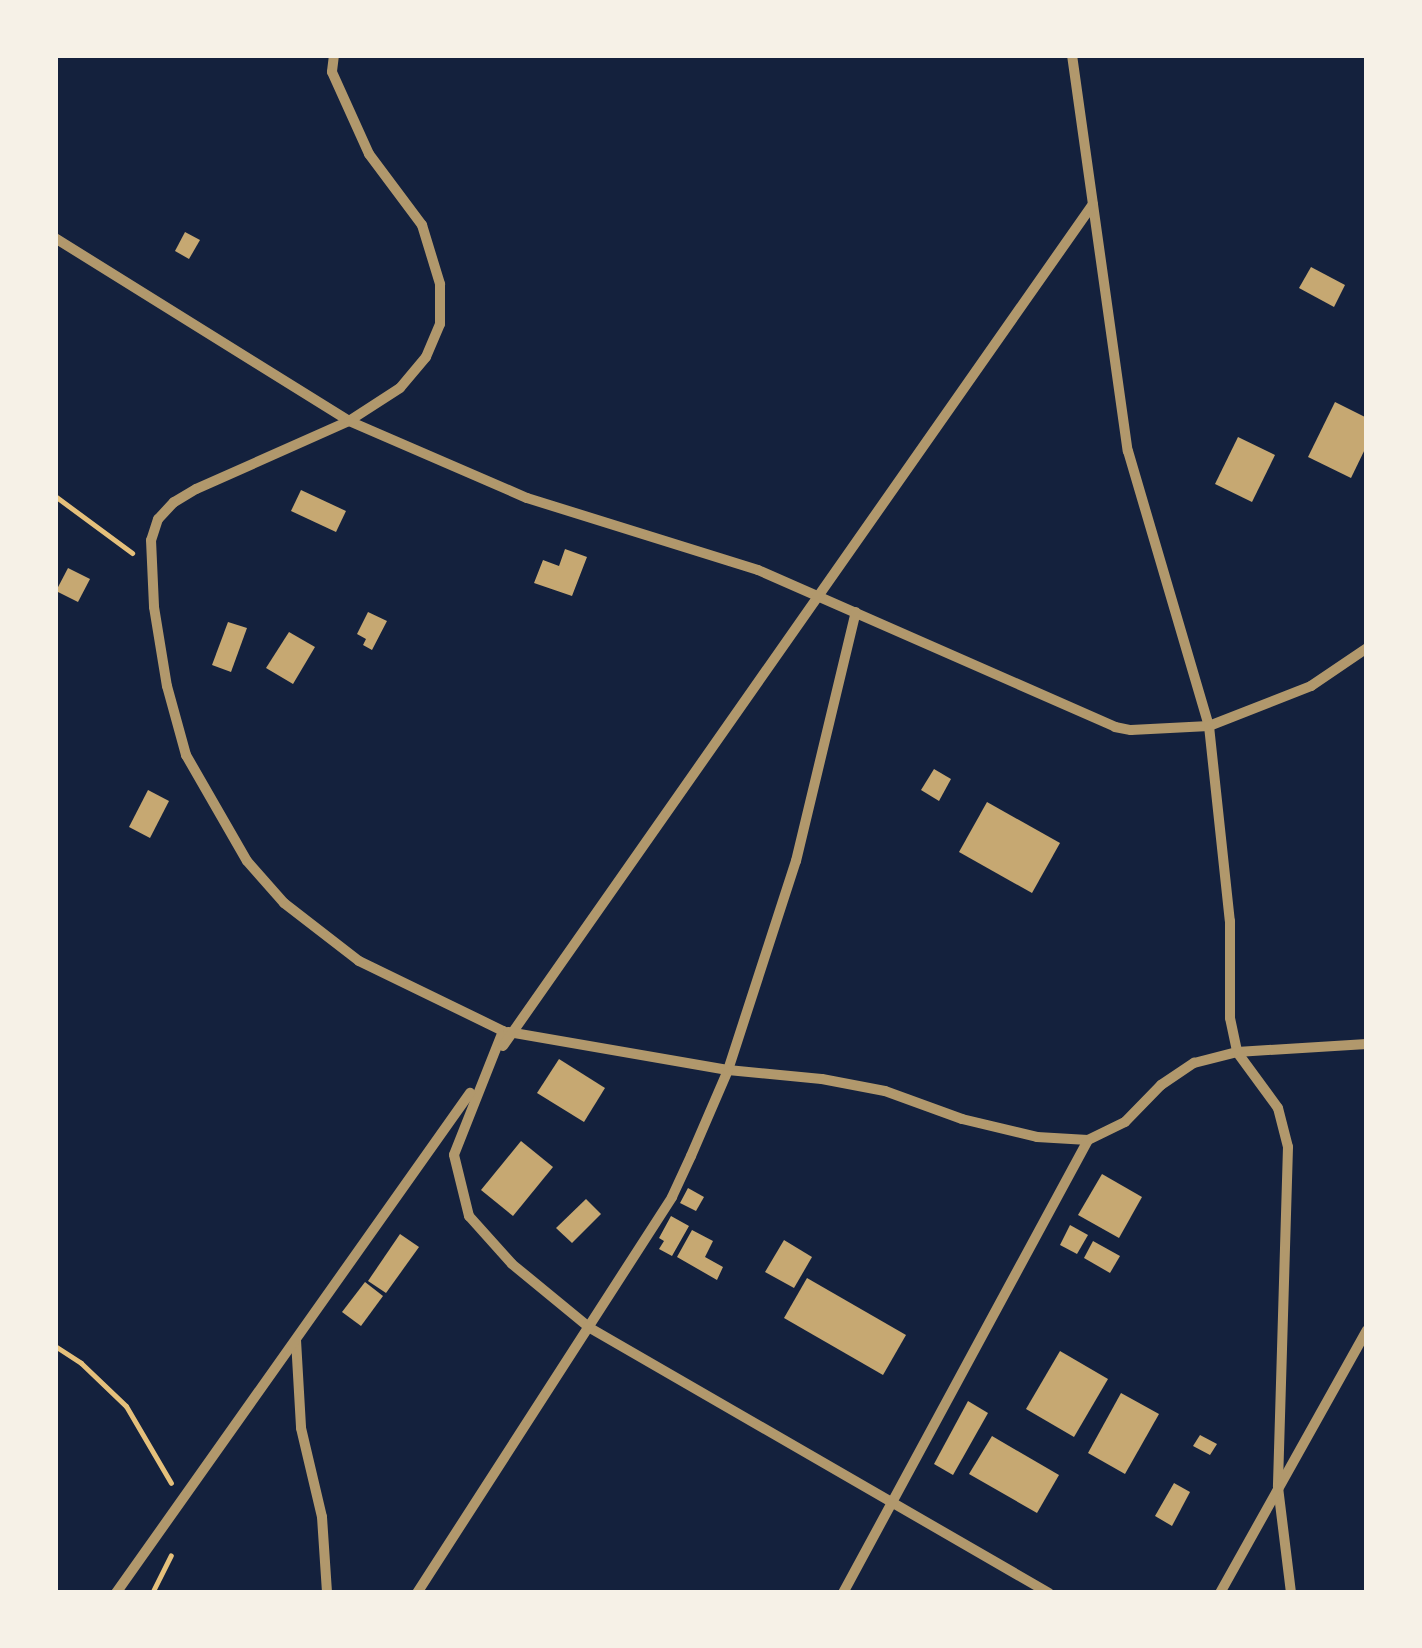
<!DOCTYPE html>
<html>
<head>
<meta charset="utf-8">
<style>
	body { margin:0 }
	#map { position:relative; width:1422px; height:1648px; overflow:hidden; background:#14213d; font-family:"Space Grotesk",sans-serif }
	div>[style] { position:absolute }
	.building>* { inset:0; background:#c6a872 }
	.path>* { height:5px; margin:-2.5px; padding:0 2.5px; transform-origin:2.5px; border-radius:2.5px; background:#e5c07b }
	.minor>* { height:10px; margin:-5px; padding:0 5px; transform-origin:5px; border-radius:5px; background:#b1986c }
	span { translate:-50% -50%; white-space:nowrap; text-align:center; line-height:1.15; -webkit-text-stroke:10px #f6f1e7; paint-order:stroke }
	.frame { position:absolute; inset:0; border:58px solid #f6f1e7; pointer-events:none }
</style>
</head>
<body>
<div id="map">
	<div class="building">
		<i style="clip-path:polygon(185px 232px,200px 240px,189px 259px,175px 251px)"></i>
		<i style="clip-path:polygon(1311px 267px,1345px 285px,1334px 307px,1299px 288px)"></i>
		<i style="clip-path:polygon(1335px 402px,1367px 418px,1367px 445px,1351px 478px,1308px 457px)"></i>
		<i style="clip-path:polygon(1238px 437px,1275px 455px,1252px 502px,1215px 484px)"></i>
		<i style="clip-path:polygon(301px 490px,346px 511px,336px 532px,291px 511px)"></i>
		<i style="clip-path:polygon(565px 549px,587px 557px,572px 596px,534px 583px,543px 560px,559px 566px)"></i>
		<i style="clip-path:polygon(68px 568px,90px 579px,78px 602px,56px 591px)"></i>
		<i style="clip-path:polygon(368px 612px,387px 621px,372px 650px,363px 645px,366px 639px,357px 634px)"></i>
		<i style="clip-path:polygon(228px 622px,247px 628px,231px 672px,212px 665px)"></i>
		<i style="clip-path:polygon(289px 632px,315px 647px,293px 684px,266px 668px)"></i>
		<i style="clip-path:polygon(934px 769px,951px 779px,939px 801px,921px 790px)"></i>
		<i style="clip-path:polygon(148px 790px,169px 801px,150px 838px,129px 827px)"></i>
		<i style="clip-path:polygon(987px 802px,1060px 843px,1032px 893px,959px 852px)"></i>
		<i style="clip-path:polygon(559px 1059px,605px 1088px,584px 1122px,537px 1093px)"></i>
		<i style="clip-path:polygon(521px 1141px,553px 1167px,513px 1216px,481px 1190px)"></i>
		<i style="clip-path:polygon(1102px 1174px,1142px 1197px,1119px 1238px,1078px 1215px)"></i>
		<i style="clip-path:polygon(688px 1188px,704px 1197px,696px 1211px,680px 1203px)"></i>
		<i style="clip-path:polygon(586px 1199px,601px 1214px,572px 1243px,556px 1228px)"></i>
		<i style="clip-path:polygon(671px 1216px,689px 1226px,672px 1256px,659px 1249px,664px 1241px,659px 1238px)"></i>
		<i style="clip-path:polygon(1070px 1225px,1088px 1235px,1077px 1254px,1060px 1245px)"></i>
		<i style="clip-path:polygon(692px 1230px,713px 1241px,705px 1257px,723px 1267px,717px 1280px,677px 1257px)"></i>
		<i style="clip-path:polygon(400px 1234px,419px 1247px,386px 1293px,368px 1281px)"></i>
		<i style="clip-path:polygon(784px 1240px,812px 1257px,794px 1288px,765px 1272px)"></i>
		<i style="clip-path:polygon(1093px 1241px,1120px 1256px,1110px 1273px,1084px 1258px)"></i>
		<i style="clip-path:polygon(807px 1278px,906px 1335px,883px 1375px,784px 1318px)"></i>
		<i style="clip-path:polygon(365px 1282px,383px 1296px,361px 1326px,342px 1312px)"></i>
		<i style="clip-path:polygon(1060px 1351px,1108px 1379px,1074px 1437px,1026px 1409px)"></i>
		<i style="clip-path:polygon(1121px 1393px,1159px 1414px,1125px 1474px,1088px 1453px)"></i>
		<i style="clip-path:polygon(968px 1401px,988px 1413px,953px 1475px,934px 1464px)"></i>
		<i style="clip-path:polygon(1200px 1435px,1217px 1444px,1210px 1455px,1193px 1446px)"></i>
		<i style="clip-path:polygon(992px 1436px,1059px 1475px,1037px 1513px,969px 1474px)"></i>
		<i style="clip-path:polygon(1174px 1483px,1190px 1492px,1172px 1526px,1155px 1516px)"></i>
	</div>
	<div class="path">
		<i style="left:55px;top:496px;width:96px;rotate:36.5deg"></i>
		<i style="left:55px;top:1346px;width:31px;rotate:33deg"></i>
		<i style="left:81px;top:1363px;width:62px;rotate:43.7deg"></i>
		<i style="left:126px;top:1406px;width:89px;rotate:59.7deg"></i>
		<i style="left:152px;top:1593px;width:42px;rotate:-63.4deg"></i>
	</div>
	<div class="minor">
		<i style="left:334px;top:55px;width:17px;rotate:97deg"></i>
		<i style="left:332px;top:72px;width:90px;rotate:65.7deg"></i>
		<i style="left:369px;top:154px;width:89px;rotate:53.3deg"></i>
		<i style="left:422px;top:225px;width:62px;rotate:73deg"></i>
		<i style="left:440px;top:284px;width:40px;rotate:90deg"></i>
		<i style="left:440px;top:324px;width:36px;rotate:113deg"></i>
		<i style="left:426px;top:357px;width:40px;rotate:130deg"></i>
		<i style="left:400px;top:388px;width:61px;rotate:147.1deg"></i>
		<i style="left:349px;top:421px;width:167px;rotate:156deg"></i>
		<i style="left:196px;top:489px;width:26px;rotate:149deg"></i>
		<i style="left:174px;top:502px;width:23px;rotate:133deg"></i>
		<i style="left:158px;top:519px;width:22px;rotate:108deg"></i>
		<i style="left:151px;top:540px;width:67px;rotate:87.4deg"></i>
		<i style="left:154px;top:607px;width:80px;rotate:80.7deg"></i>
		<i style="left:167px;top:686px;width:72px;rotate:74.6deg"></i>
		<i style="left:186px;top:755px;width:122px;rotate:60.1deg"></i>
		<i style="left:247px;top:861px;width:56px;rotate:48.6deg"></i>
		<i style="left:284px;top:903px;width:95px;rotate:37.7deg"></i>
		<i style="left:359px;top:961px;width:160px;rotate:25.9deg"></i>
		<i style="left:503px;top:1031px;width:133px;rotate:111.6deg"></i>
		<i style="left:454px;top:1155px;width:63px;rotate:76.2deg"></i>
		<i style="left:469px;top:1216px;width:64px;rotate:48.1deg"></i>
		<i style="left:512px;top:1264px;width:101px;rotate:39.4deg"></i>
		<i style="left:590px;top:1328px;width:530px;rotate:30deg"></i>
		<i style="left:1072px;top:55px;width:400px;rotate:82deg"></i>
		<i style="left:1128px;top:451px;width:287px;rotate:73.6deg"></i>
		<i style="left:1209px;top:726px;width:196px;rotate:83.9deg"></i>
		<i style="left:1230px;top:921px;width:97px;rotate:90deg"></i>
		<i style="left:1230px;top:1018px;width:35px;rotate:78deg"></i>
		<i style="left:1237px;top:1052px;width:69px;rotate:53.8deg"></i>
		<i style="left:1278px;top:1108px;width:40px;rotate:75.6deg"></i>
		<i style="left:1288px;top:1147px;width:340px;rotate:91.7deg"></i>
		<i style="left:1278px;top:1487px;width:107px;rotate:83deg"></i>
		<i style="left:55px;top:238px;width:346px;rotate:31.9deg"></i>
		<i style="left:349px;top:421px;width:194px;rotate:23.4deg"></i>
		<i style="left:527px;top:498px;width:242px;rotate:17.3deg"></i>
		<i style="left:758px;top:570px;width:390px;rotate:23.7deg"></i>
		<i style="left:1115px;top:727px;width:16px;rotate:11deg"></i>
		<i style="left:1131px;top:730px;width:78px;rotate:-2.9deg"></i>
		<i style="left:1209px;top:726px;width:110px;rotate:-21.4deg"></i>
		<i style="left:1311px;top:686px;width:68px;rotate:-34.2deg"></i>
		<i style="left:508px;top:1032px;width:223px;rotate:9.8deg"></i>
		<i style="left:728px;top:1070px;width:94px;rotate:5.5deg"></i>
		<i style="left:822px;top:1079px;width:64px;rotate:10.8deg"></i>
		<i style="left:885px;top:1091px;width:82px;rotate:20deg"></i>
		<i style="left:962px;top:1119px;width:77px;rotate:13.5deg"></i>
		<i style="left:1037px;top:1137px;width:51px;rotate:3.4deg"></i>
		<i style="left:1088px;top:1140px;width:41px;rotate:-25.9deg"></i>
		<i style="left:1125px;top:1122px;width:52px;rotate:-45.8deg"></i>
		<i style="left:1161px;top:1085px;width:40px;rotate:-34deg"></i>
		<i style="left:1194px;top:1063px;width:44px;rotate:-14.3deg"></i>
		<i style="left:1237px;top:1052px;width:130px;rotate:-3.5deg"></i>
		<i style="left:503px;top:1046px;width:1028px;rotate:-54.98deg"></i>
		<i style="left:296px;top:1340px;width:88px;rotate:86.7deg"></i>
		<i style="left:301px;top:1428px;width:91px;rotate:76.7deg"></i>
		<i style="left:322px;top:1517px;width:76px;rotate:86.2deg"></i>
		<i style="left:116px;top:1593px;width:613px;rotate:-54.7deg"></i>
		<i style="left:417px;top:1593px;width:471px;rotate:-57.2deg"></i>
		<i style="left:672px;top:1197px;width:45px;rotate:-65.1deg"></i>
		<i style="left:691px;top:1156px;width:94px;rotate:-66.7deg"></i>
		<i style="left:728px;top:1070px;width:220px;rotate:-72deg"></i>
		<i style="left:796px;top:861px;width:256px;rotate:-76.5deg"></i>
		<i style="left:843px;top:1593px;width:515px;rotate:-61.59deg"></i>
		<i style="left:1220px;top:1593px;width:301px;rotate:-60.8deg"></i>
	</div>
	<div class="frame"></div>
</div>
</body>
</html>
